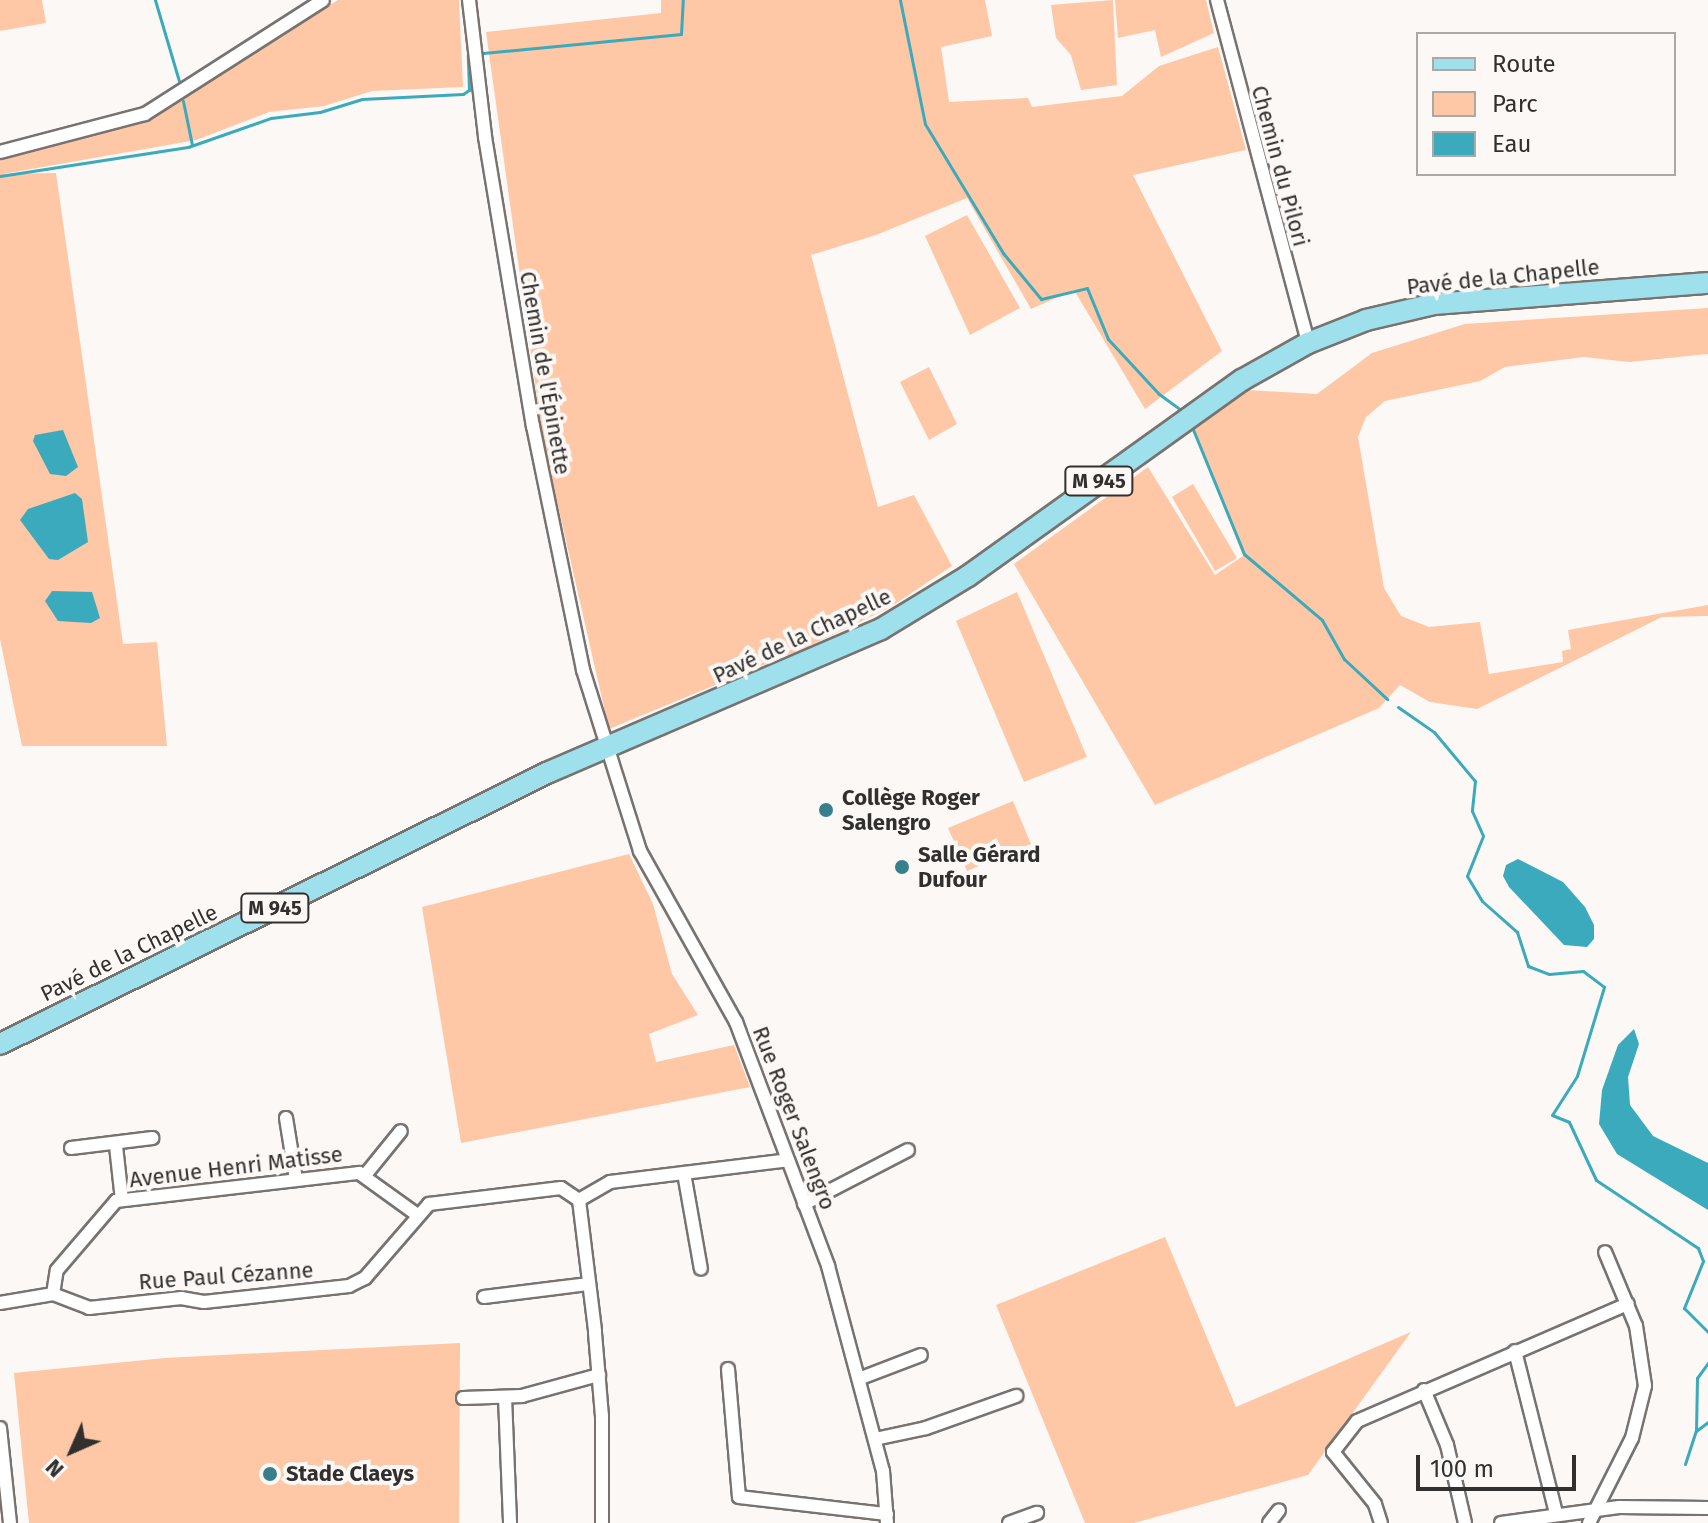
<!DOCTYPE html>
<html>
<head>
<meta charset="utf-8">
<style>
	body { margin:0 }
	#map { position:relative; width:1708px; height:1523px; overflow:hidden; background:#fcf8f6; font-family:"Fira Sans",sans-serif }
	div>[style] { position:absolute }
	.green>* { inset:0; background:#fec7a5 }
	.water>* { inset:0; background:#3aaabc }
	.stream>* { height:3px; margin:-1.5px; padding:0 1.5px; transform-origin:1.5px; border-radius:1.5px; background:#3aaabc }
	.roads { filter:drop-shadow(2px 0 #767371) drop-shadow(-2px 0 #767371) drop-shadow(0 2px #767371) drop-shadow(0 -2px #767371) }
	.street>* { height:12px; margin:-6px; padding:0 6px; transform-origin:6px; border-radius:6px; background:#fff }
	.primary>* { height:20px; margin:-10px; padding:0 10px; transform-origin:10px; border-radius:10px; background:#9ee1ec }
	.dots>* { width:22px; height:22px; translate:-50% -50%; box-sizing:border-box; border:4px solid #fcf8f6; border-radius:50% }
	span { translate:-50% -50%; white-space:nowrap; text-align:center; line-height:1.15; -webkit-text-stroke:8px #fcf8f6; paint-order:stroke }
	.shield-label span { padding:2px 6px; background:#fcf8f6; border:2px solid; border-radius:6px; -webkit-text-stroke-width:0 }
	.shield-label { font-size:20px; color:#31302f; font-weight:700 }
	.street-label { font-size:22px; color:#31302f }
	.poi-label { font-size:22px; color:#31302f; font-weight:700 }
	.left { translate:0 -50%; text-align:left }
	.legend { position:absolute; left:1416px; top:32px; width:260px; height:144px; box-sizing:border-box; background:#fcf8f6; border:2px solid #aba8a6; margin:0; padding:10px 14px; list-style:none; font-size:24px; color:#31302f }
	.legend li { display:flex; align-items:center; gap:16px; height:40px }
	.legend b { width:40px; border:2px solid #aba8a6 }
	.north { position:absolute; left:32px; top:1411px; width:80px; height:80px; -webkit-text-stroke:6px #fcf8f6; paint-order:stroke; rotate:225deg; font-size:22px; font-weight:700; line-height:32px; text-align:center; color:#31302f }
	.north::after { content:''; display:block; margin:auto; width:28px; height:36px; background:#31302f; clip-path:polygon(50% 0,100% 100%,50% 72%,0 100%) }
	.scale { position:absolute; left:1416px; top:1455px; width:160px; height:36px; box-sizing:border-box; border:4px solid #31302f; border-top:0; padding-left:10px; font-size:24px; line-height:28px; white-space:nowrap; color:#31302f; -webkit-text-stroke:6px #fcf8f6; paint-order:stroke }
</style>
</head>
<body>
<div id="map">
	<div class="green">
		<i style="clip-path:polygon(0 0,42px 0,46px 23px,0 31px)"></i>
		<i style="clip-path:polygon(338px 0,459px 0,463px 87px,372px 91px,324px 106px,269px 112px,196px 140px,3px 174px,56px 173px,123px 644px,157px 642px,167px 746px,22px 746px,0 639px,0 160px,144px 119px)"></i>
		<i style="clip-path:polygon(661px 0,985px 0,992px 36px,941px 47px,949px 102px,1028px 98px,1032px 107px,1122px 96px,1159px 66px,1218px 47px,1246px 150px,1133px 175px,1222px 351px,1145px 409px,1074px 290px,1031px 309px,967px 198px,876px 235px,811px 255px,878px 507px,914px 495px,952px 566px,889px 608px,807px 647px,609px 729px,543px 440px,486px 32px,661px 13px)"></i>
		<i style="clip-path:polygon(1113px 0,1117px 85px,1081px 90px,1071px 55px,1056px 38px,1051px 5px)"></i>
		<i style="clip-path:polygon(1115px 0,1206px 0,1214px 33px,1161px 57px,1155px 30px,1118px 38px)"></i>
		<i style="clip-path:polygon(967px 215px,1020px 308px,970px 335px,925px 236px)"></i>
		<i style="clip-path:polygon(1708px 308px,1708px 354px,1629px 362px,1584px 357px,1505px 367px,1480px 381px,1385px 401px,1366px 417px,1358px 437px,1384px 588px,1401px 616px,1429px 627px,1480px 622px,1489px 674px,1563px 662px,1562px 651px,1571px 649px,1568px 630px,1708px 605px,1708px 616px,1662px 617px,1477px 709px,1430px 702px,1400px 685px,1379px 708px,1155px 805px,1014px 564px,1148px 467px,1215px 575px,1243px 556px,1194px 428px,1247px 390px,1317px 394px,1372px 353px,1465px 324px)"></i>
		<i style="clip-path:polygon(929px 367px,957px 424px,929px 440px,900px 382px)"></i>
		<i style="clip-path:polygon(1193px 484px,1237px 558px,1215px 571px,1172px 497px)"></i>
		<i style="clip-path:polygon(1017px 592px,1087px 757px,1024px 782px,956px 621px)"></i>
		<i style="clip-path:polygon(1013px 801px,1031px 844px,967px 871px,948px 828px)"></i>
		<i style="clip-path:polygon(629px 854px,653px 904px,672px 974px,698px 1015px,649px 1034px,656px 1062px,734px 1045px,750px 1087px,461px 1143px,422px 907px)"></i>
		<i style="clip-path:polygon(1165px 1237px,1236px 1407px,1411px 1332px,1308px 1475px,1134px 1523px,1085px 1523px,996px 1305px)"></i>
		<i style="clip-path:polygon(460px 1343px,459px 1523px,29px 1523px,14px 1373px,165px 1358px)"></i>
	</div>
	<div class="water">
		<i style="clip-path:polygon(63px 430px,78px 467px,66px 476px,50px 474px,33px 441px,35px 435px)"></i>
		<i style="clip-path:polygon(75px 493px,82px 499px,88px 542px,58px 560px,49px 559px,20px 520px,28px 509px)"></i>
		<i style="clip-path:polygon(52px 591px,92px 592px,100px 618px,91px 623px,58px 621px,45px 601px)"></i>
		<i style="clip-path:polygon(1518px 859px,1563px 882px,1585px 907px,1594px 925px,1594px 939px,1587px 947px,1564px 945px,1509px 887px,1503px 876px,1506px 865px)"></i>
		<i style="clip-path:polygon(1634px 1029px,1639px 1044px,1628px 1077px,1630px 1105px,1653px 1136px,1708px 1163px,1708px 1210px,1617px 1154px,1599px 1124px,1602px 1090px,1618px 1045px)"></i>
	</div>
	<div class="stream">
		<i style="left:155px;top:0;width:84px;rotate:73.5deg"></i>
		<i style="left:900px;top:0;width:126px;rotate:78.6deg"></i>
		<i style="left:925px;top:124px;width:151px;rotate:58.8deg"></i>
		<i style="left:1003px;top:253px;width:60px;rotate:50.4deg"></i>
		<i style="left:1041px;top:299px;width:47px;rotate:-13.4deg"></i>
		<i style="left:1087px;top:288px;width:55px;rotate:67.6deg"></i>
		<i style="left:1108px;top:339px;width:75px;rotate:47.2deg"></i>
		<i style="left:1159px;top:394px;width:27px;rotate:36deg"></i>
		<i style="left:483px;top:53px;width:199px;rotate:-5.5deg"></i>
		<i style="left:681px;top:34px;width:34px;rotate:-87deg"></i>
		<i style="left:183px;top:101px;width:45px;rotate:78.4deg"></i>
		<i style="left:0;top:176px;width:190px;rotate:-8.8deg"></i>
		<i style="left:188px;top:147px;width:88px;rotate:-19.3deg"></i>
		<i style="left:271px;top:118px;width:49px;rotate:-7deg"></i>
		<i style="left:320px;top:112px;width:44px;rotate:-17.2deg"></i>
		<i style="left:362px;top:99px;width:101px;rotate:-2.8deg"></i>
		<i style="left:463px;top:94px;width:7px;rotate:-34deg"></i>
		<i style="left:469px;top:90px;width:35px;rotate:-92deg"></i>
		<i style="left:1192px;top:427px;width:137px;rotate:67.7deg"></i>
		<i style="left:1244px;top:554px;width:102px;rotate:40.2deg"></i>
		<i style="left:1322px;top:620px;width:45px;rotate:60.6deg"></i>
		<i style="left:1344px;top:659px;width:59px;rotate:42.9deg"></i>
		<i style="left:1398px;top:707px;width:44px;rotate:34.8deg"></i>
		<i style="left:1434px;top:732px;width:64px;rotate:50.1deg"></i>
		<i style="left:1475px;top:781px;width:30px;rotate:96deg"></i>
		<i style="left:1472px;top:811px;width:27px;rotate:66deg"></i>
		<i style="left:1483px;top:836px;width:43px;rotate:111.8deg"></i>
		<i style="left:1467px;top:876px;width:29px;rotate:59deg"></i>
		<i style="left:1482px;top:901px;width:47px;rotate:41.5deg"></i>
		<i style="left:1517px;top:932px;width:36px;rotate:72deg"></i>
		<i style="left:1528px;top:966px;width:22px;rotate:21deg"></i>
		<i style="left:1549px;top:974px;width:34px;rotate:-5deg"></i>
		<i style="left:1583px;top:971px;width:26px;rotate:37deg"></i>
		<i style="left:1604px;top:987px;width:93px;rotate:106.9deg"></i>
		<i style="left:1577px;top:1076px;width:46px;rotate:122.7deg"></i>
		<i style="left:1552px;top:1115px;width:18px;rotate:22deg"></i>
		<i style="left:1569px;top:1122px;width:64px;rotate:65deg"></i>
		<i style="left:1596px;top:1180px;width:123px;rotate:33.7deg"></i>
		<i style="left:1698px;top:1248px;width:14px;rotate:69deg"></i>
		<i style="left:1703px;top:1261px;width:51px;rotate:112deg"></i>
		<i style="left:1684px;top:1308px;width:34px;rotate:45deg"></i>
		<i style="left:1696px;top:1431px;width:53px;rotate:-88.9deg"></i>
		<i style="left:1697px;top:1378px;width:19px;rotate:-54deg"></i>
		<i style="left:1685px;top:1464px;width:35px;rotate:-72deg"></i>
		<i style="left:1696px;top:1431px;width:15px;rotate:-37deg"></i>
	</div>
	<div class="roads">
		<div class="street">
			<i style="left:469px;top:0;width:138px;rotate:83.3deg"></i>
			<i style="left:485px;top:137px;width:293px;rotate:80.6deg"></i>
			<i style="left:533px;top:426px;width:249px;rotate:78.4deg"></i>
			<i style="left:583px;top:670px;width:190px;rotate:72.5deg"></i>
			<i style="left:640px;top:851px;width:196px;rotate:60.7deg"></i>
			<i style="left:736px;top:1022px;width:261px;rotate:69.3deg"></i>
			<i style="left:828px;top:1266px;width:212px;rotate:75deg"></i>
			<i style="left:883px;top:1471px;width:52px;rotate:85.6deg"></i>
			<i style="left:1217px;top:0;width:355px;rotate:75.1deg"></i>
			<i style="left:0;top:152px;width:150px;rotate:-14.7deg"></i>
			<i style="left:145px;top:114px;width:211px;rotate:-32.6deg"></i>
			<i style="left:286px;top:1118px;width:63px;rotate:80.8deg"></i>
			<i style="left:116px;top:1146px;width:54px;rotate:83.7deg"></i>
			<i style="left:71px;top:1148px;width:82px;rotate:-7deg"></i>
			<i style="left:684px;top:1173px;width:97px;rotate:80deg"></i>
			<i style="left:366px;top:1174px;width:55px;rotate:-50.9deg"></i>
			<i style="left:579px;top:1200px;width:132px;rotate:83deg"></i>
			<i style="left:804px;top:1204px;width:117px;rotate:-27.4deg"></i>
			<i style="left:53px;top:1294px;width:39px;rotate:21deg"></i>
			<i style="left:89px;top:1308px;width:93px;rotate:-6.2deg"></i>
			<i style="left:181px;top:1298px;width:23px;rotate:10deg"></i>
			<i style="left:204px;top:1302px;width:146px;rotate:-6.3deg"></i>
			<i style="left:349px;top:1286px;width:18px;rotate:-27deg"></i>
			<i style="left:365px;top:1278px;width:98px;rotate:-49.1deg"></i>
			<i style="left:429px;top:1204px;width:133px;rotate:-6.9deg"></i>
			<i style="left:561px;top:1188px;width:22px;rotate:34deg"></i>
			<i style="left:579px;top:1200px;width:36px;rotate:-30deg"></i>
			<i style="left:610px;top:1182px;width:179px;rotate:-7deg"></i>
			<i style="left:53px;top:1294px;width:24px;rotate:-81deg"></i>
			<i style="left:57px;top:1270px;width:91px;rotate:-49.5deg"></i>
			<i style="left:116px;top:1201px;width:245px;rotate:-6.6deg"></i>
			<i style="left:359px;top:1173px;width:70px;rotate:35.7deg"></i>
			<i style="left:484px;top:1297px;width:106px;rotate:-7.1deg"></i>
			<i style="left:0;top:1303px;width:54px;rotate:-9.6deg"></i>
			<i style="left:595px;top:1333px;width:83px;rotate:85.2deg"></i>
			<i style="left:602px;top:1416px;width:107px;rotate:90deg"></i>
			<i style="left:1515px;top:1351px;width:167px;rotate:75.8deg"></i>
			<i style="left:728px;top:1369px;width:128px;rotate:85.1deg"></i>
			<i style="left:739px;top:1497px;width:149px;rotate:6.6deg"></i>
			<i style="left:861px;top:1378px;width:64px;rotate:-21deg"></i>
			<i style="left:1424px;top:1390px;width:60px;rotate:67.3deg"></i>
			<i style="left:1447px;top:1445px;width:80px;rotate:77deg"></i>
			<i style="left:505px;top:1397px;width:126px;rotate:87.7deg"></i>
			<i style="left:463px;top:1398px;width:59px;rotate:-1.9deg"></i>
			<i style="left:522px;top:1396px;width:80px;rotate:-15.3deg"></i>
			<i style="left:0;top:1428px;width:96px;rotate:84deg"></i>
			<i style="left:875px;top:1439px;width:52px;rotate:-12.2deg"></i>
			<i style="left:926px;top:1428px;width:96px;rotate:-19.6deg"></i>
			<i style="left:1009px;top:1523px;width:30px;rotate:-20deg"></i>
			<i style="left:1269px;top:1523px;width:16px;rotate:-52deg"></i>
			<i style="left:1381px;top:1523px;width:20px;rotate:-108deg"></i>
			<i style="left:1375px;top:1504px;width:67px;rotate:-128.9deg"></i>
			<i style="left:1333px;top:1452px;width:39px;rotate:-52deg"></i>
			<i style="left:1357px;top:1421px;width:295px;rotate:-23.4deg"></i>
			<i style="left:1501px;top:1523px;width:119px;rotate:-7.7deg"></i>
			<i style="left:1619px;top:1507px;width:89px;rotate:0.6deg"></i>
			<i style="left:1589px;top:1523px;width:95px;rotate:-63.2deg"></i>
			<i style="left:1632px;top:1438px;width:54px;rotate:-76deg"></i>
			<i style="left:1645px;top:1386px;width:61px;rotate:-98.5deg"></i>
			<i style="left:1636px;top:1326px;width:80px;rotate:-112.7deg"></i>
		</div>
		<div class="primary">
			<i style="left:0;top:1044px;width:613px;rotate:-26.36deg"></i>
			<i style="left:549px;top:772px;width:361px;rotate:-23.3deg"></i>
			<i style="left:881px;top:629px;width:102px;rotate:-31.3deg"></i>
			<i style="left:968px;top:576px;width:337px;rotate:-35.6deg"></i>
			<i style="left:1242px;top:380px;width:76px;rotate:-29.3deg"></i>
			<i style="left:1308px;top:343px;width:62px;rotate:-21.6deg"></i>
			<i style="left:1366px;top:320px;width:70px;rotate:-13.2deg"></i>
			<i style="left:1434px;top:304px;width:275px;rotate:-4.4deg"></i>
		</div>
	</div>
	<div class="dots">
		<i style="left:826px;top:810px;background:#397f8b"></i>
		<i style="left:902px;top:867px;background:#397f8b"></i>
		<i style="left:270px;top:1474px;background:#397f8b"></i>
	</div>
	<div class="shield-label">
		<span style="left:1099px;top:481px">M 945</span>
		<span style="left:275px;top:908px">M 945</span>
	</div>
	<div class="street-label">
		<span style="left:1280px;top:166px;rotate:75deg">Chemin du Pilori</span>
		<span style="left:1503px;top:277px;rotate:-6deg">Pavé de la Chapelle</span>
		<span style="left:545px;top:373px;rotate:80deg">Chemin de l'Épinette</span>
		<span style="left:802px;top:636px;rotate:-25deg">Pavé de la Chapelle</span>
		<span style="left:129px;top:953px;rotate:-26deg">Pavé de la Chapelle</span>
		<span style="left:794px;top:1118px;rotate:69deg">Rue Roger Salengro</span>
		<span style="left:236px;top:1167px;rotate:-7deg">Avenue Henri Matisse</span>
		<span style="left:226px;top:1276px;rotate:-4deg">Rue Paul Cézanne</span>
	</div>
	<div class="poi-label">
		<span class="left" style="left:842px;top:810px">Collège Roger<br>Salengro</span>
		<span class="left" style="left:918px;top:867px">Salle Gérard<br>Dufour</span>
		<span class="left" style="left:286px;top:1474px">Stade Claeys</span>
	</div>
	<ul class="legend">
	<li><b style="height:10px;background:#9ee1ec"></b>Route</li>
	<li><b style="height:22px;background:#fec7a5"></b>Parc</li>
	<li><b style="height:22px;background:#3aaabc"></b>Eau</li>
	</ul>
	<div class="north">N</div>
	<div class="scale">100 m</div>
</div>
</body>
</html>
